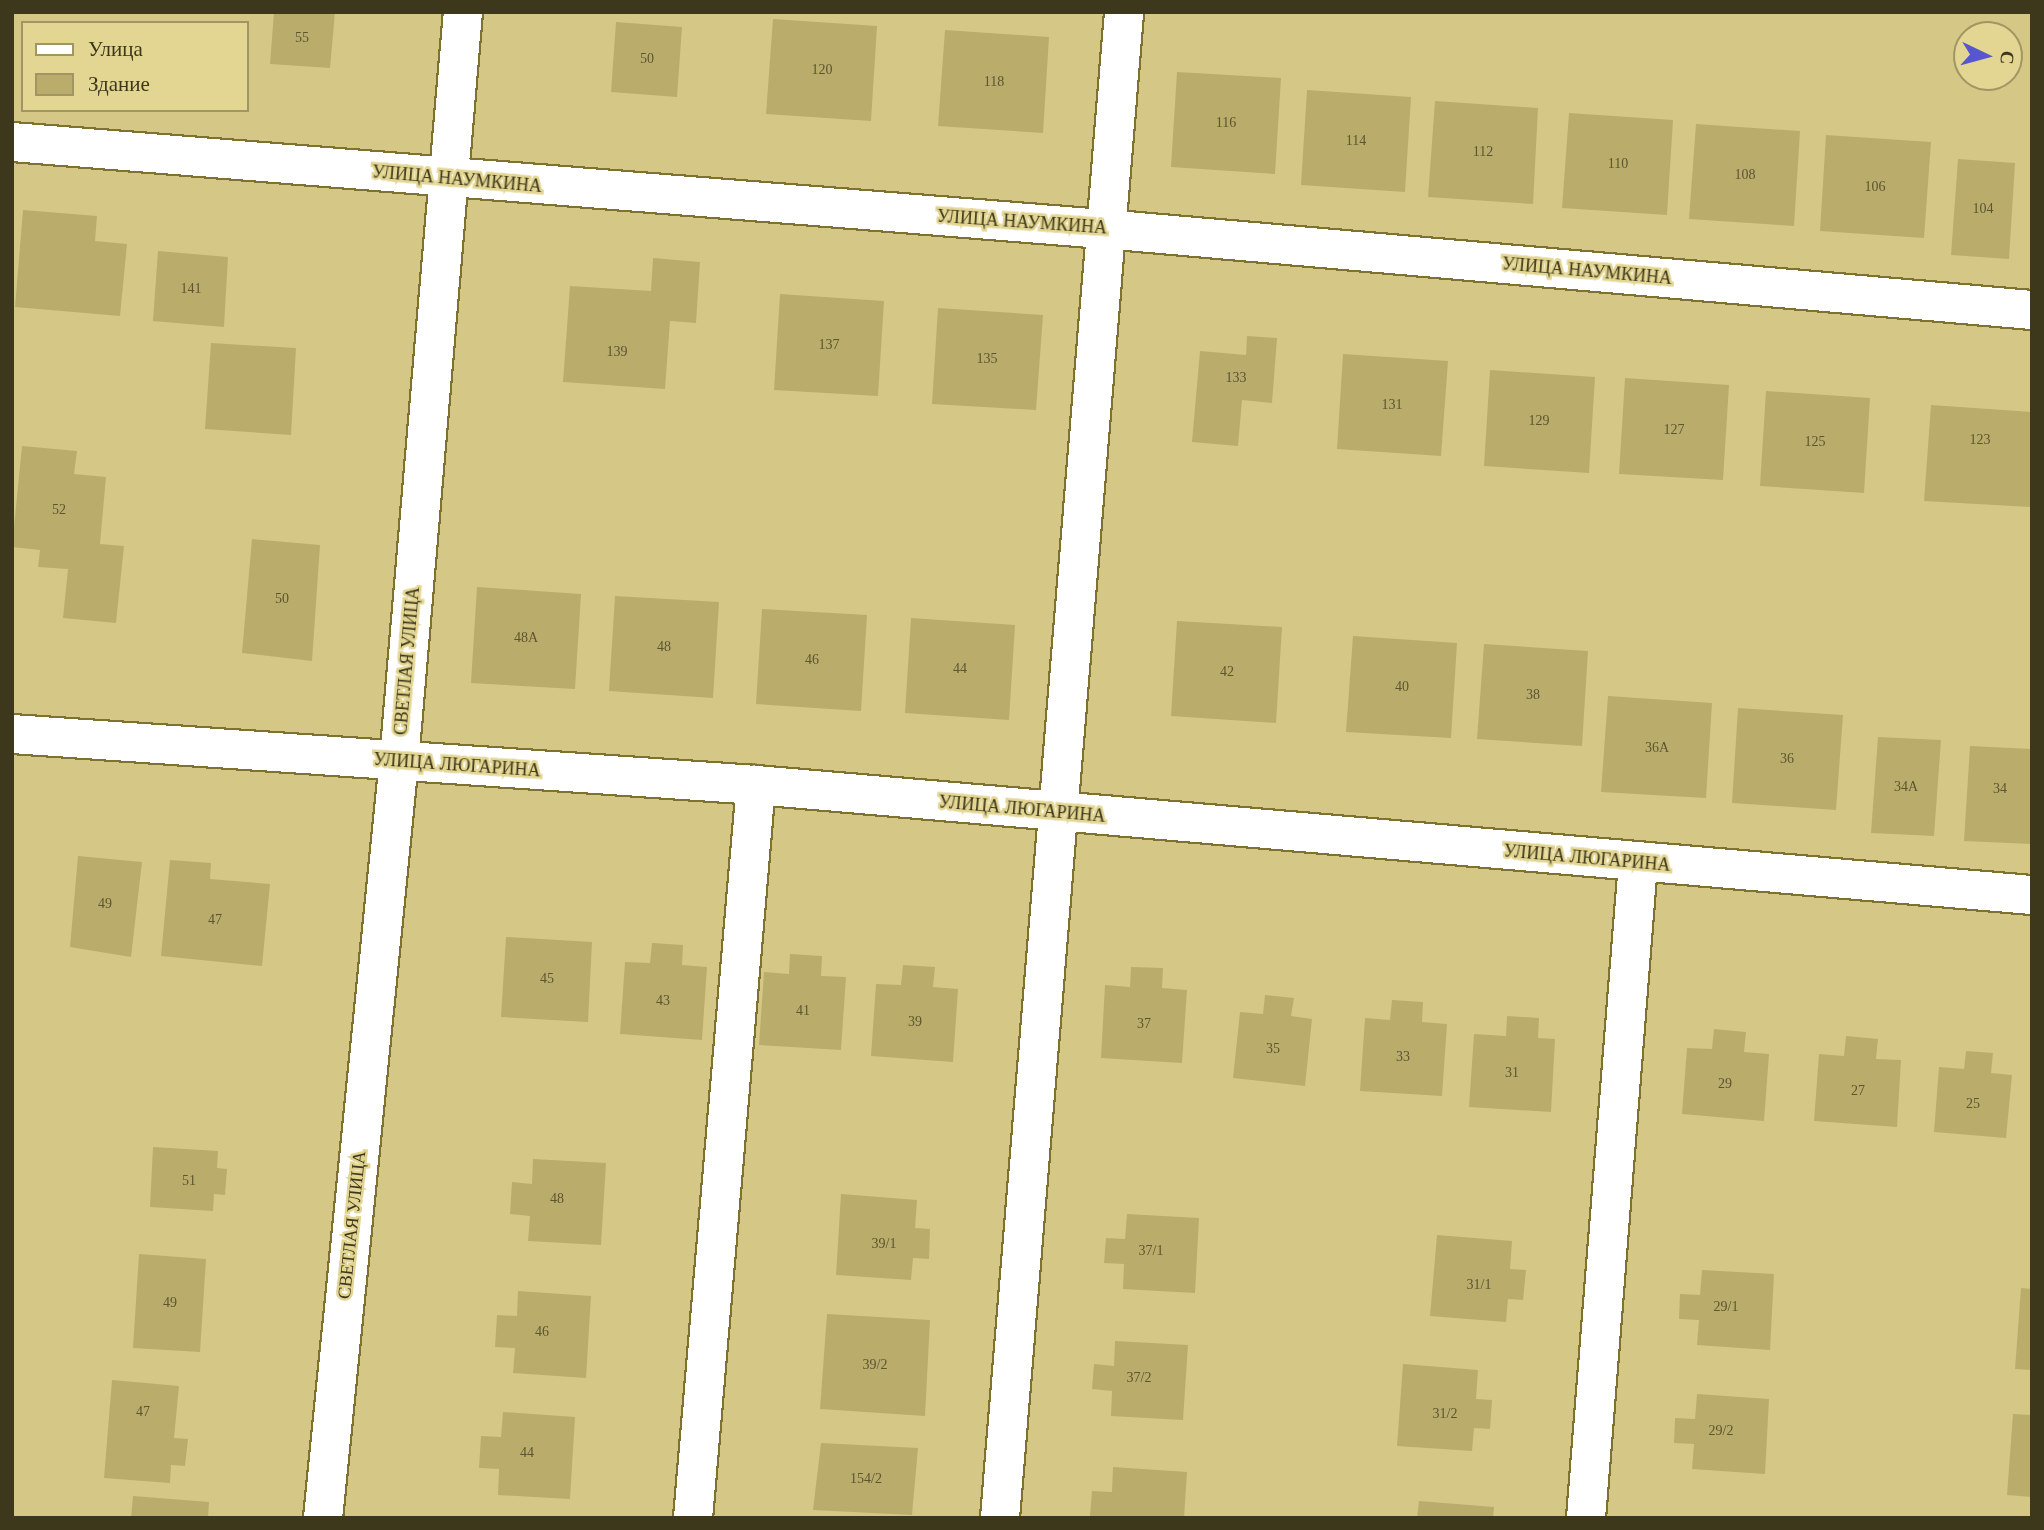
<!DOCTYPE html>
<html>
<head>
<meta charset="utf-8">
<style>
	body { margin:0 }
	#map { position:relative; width:2044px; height:1530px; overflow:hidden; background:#d5c886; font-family:Georgia,serif }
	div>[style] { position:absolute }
	.building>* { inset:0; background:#baad6c }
	.roads { filter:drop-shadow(2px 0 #7f7231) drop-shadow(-2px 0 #7f7231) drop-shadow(0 2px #7f7231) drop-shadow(0 -2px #7f7231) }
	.minor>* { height:38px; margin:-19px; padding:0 19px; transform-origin:19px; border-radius:19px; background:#fff }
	span { translate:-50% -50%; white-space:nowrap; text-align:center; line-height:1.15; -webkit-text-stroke:5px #e3d592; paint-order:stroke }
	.number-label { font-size:14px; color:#5c5530 }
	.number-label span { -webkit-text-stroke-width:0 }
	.street-label { font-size:18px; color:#3d381c }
	.frame { position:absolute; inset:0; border:14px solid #3d381c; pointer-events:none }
	.legend { position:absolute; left:21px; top:21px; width:228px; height:91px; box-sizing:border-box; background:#e3d592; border:2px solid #a19663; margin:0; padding:9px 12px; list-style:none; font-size:21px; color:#3d381c }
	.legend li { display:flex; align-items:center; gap:14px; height:35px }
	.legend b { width:35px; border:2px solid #a19663 }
	.north { position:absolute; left:1953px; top:21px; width:70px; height:70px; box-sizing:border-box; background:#e3d592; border:2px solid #a19663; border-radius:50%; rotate:95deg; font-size:19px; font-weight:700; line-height:28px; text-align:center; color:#3d381c }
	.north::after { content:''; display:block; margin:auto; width:24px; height:32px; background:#5657ce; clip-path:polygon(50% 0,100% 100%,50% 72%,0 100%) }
</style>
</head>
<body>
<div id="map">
	<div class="building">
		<i style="clip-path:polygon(274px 12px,335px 12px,330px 68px,270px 64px)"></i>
		<i style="clip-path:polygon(773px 19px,877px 26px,871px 121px,766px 114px)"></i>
		<i style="clip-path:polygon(616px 22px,682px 27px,677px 97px,611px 92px)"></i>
		<i style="clip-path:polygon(945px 30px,1049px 37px,1043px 133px,938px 126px)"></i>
		<i style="clip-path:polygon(1177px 72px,1281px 78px,1275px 174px,1171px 167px)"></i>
		<i style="clip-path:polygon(1307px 90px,1411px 97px,1405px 192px,1301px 185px)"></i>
		<i style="clip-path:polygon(1435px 101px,1538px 108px,1533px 204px,1428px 197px)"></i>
		<i style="clip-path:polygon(1569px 113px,1673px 120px,1667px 215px,1562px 208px)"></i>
		<i style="clip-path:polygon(1696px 124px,1800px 131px,1794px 226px,1689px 219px)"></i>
		<i style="clip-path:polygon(1826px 135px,1931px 142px,1924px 238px,1820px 231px)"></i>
		<i style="clip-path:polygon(1958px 159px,2015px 163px,2009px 259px,1951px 255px)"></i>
		<i style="clip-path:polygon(23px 210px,97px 216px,95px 241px,127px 244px,120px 316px,15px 307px)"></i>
		<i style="clip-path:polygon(158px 251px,228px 257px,224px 327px,153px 321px)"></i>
		<i style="clip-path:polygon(653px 258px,700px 262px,696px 323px,670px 321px,665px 389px,563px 382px,570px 286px,651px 291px)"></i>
		<i style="clip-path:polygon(780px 294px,884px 301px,878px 396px,774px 390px)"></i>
		<i style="clip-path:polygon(938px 308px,1043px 315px,1036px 410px,932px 404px)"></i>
		<i style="clip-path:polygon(1247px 336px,1277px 338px,1272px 403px,1242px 400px,1238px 446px,1192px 442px,1200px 351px,1246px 355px)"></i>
		<i style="clip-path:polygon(211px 343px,296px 348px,291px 435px,205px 429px)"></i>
		<i style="clip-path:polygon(1343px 354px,1448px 361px,1441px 456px,1337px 449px)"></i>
		<i style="clip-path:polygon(1490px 370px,1595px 377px,1589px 473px,1484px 466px)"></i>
		<i style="clip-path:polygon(1625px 378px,1729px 385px,1723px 480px,1619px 474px)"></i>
		<i style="clip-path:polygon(1766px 391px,1870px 398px,1864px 493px,1760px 486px)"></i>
		<i style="clip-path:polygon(1931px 405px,2032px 412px,2030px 507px,1924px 501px)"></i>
		<i style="clip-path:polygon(22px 446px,77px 451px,74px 474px,106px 477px,100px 544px,124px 546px,116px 623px,63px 618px,68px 569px,38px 567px,40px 550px,12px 547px)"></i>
		<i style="clip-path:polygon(252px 539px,320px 545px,312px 661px,242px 653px)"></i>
		<i style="clip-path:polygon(477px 587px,581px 594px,575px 689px,471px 683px)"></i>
		<i style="clip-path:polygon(615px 596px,719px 602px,713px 698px,609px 691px)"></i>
		<i style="clip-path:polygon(762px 609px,867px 615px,861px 711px,756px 704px)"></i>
		<i style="clip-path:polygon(911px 618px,1015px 625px,1009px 720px,905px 713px)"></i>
		<i style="clip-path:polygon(1177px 621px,1282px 627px,1276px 723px,1171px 716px)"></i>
		<i style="clip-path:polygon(1353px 636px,1457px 643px,1451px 738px,1346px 732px)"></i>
		<i style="clip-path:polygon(1484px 644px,1588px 651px,1582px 746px,1477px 739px)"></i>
		<i style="clip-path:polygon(1608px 696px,1712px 703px,1706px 798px,1601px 792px)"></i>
		<i style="clip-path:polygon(1738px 708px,1843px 715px,1836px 810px,1732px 803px)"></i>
		<i style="clip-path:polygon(1878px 737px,1941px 740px,1934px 836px,1871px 833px)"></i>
		<i style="clip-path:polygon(1970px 746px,2032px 749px,2031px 844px,1964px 841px)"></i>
		<i style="clip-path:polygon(78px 856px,142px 862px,131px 957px,70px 947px)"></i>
		<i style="clip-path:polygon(170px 860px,211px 863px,210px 879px,270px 884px,262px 966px,161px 956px)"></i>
		<i style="clip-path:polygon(506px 937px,592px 942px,588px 1022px,501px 1017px)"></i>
		<i style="clip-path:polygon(652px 943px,683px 945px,682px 965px,707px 967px,702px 1040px,620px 1034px,625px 962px,650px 963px)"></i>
		<i style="clip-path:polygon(790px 954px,822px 956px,821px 976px,846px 977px,841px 1050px,759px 1045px,764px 972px,789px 974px)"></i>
		<i style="clip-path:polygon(903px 965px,935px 967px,933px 987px,958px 989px,953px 1062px,871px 1056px,876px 984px,901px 985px)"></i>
		<i style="clip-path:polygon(1131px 967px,1163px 968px,1162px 988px,1187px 990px,1182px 1063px,1101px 1058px,1105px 985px,1130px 987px)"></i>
		<i style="clip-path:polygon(1265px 995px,1294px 998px,1291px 1016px,1312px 1019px,1305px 1086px,1233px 1078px,1240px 1012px,1263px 1014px)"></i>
		<i style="clip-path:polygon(1392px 1000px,1423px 1002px,1422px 1022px,1447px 1024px,1442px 1096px,1360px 1091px,1365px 1018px,1390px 1020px)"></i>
		<i style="clip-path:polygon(1507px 1016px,1539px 1018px,1538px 1038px,1555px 1039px,1551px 1112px,1469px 1107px,1474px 1034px,1506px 1036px)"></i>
		<i style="clip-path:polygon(1714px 1029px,1746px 1032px,1744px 1052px,1769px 1054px,1764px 1121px,1682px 1114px,1687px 1048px,1712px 1049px)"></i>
		<i style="clip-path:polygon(1846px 1036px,1878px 1039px,1876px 1059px,1901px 1060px,1897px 1127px,1814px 1121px,1819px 1054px,1844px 1056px)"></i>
		<i style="clip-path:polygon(1966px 1051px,1993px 1053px,1991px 1073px,2012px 1075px,2006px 1138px,1934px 1132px,1939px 1067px,1964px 1069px)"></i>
		<i style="clip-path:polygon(153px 1147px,218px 1151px,217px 1168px,227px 1169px,225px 1195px,214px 1194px,213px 1211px,150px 1207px)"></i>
		<i style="clip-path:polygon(533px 1159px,606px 1163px,601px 1245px,528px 1241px,530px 1216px,510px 1214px,512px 1182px,532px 1184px)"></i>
		<i style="clip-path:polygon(841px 1194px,917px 1200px,915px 1228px,930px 1229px,929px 1259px,913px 1258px,911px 1280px,836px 1275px)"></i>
		<i style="clip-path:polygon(1127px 1214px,1199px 1218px,1195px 1293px,1123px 1289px,1124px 1264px,1104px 1263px,1106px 1238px,1125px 1239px)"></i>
		<i style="clip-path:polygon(1437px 1235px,1512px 1241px,1510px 1269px,1526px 1270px,1523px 1300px,1508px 1299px,1506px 1322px,1430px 1316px)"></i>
		<i style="clip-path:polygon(139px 1254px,206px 1259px,200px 1352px,133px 1348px)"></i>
		<i style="clip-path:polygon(1702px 1270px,1774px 1274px,1770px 1350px,1697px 1345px,1699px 1320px,1679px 1319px,1680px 1294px,1700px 1295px)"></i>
		<i style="clip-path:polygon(2021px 1288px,2032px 1289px,2032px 1370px,2015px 1369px)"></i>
		<i style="clip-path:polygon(518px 1291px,591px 1296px,586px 1378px,513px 1373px,515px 1348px,495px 1347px,497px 1315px,517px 1316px)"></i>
		<i style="clip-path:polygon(827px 1314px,930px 1320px,925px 1416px,820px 1409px)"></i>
		<i style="clip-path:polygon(1115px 1341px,1188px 1345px,1183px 1420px,1111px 1416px,1112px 1391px,1092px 1389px,1094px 1364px,1114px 1366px)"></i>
		<i style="clip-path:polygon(1403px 1364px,1478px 1370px,1476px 1399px,1492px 1400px,1490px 1429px,1474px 1428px,1472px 1451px,1397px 1446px)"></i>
		<i style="clip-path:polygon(112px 1380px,179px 1386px,174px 1438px,188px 1439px,185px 1466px,171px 1465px,170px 1483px,104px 1478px)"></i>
		<i style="clip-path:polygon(1697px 1394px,1769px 1399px,1765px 1474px,1692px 1469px,1694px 1444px,1674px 1443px,1675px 1418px,1695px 1419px)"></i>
		<i style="clip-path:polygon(503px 1412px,575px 1417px,570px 1499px,498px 1495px,499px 1469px,479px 1468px,481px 1436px,501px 1437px)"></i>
		<i style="clip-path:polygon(2013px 1414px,2032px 1415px,2032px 1497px,2007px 1495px)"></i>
		<i style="clip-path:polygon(821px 1443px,918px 1448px,912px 1515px,813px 1510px)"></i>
		<i style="clip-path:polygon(1113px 1467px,1187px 1472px,1184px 1518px,1090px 1516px,1092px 1491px,1112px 1492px)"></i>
		<i style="clip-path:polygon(133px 1496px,209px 1502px,208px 1518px,131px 1518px)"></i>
		<i style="clip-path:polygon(1419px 1501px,1494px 1507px,1493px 1518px,1417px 1518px)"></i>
	</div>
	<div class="roads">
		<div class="minor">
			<i style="left:12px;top:142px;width:1095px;rotate:4.56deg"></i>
			<i style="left:1104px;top:229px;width:932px;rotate:4.99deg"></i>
			<i style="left:12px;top:734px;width:746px;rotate:3.92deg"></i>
			<i style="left:756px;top:785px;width:1281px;rotate:4.93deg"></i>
			<i style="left:323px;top:1518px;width:761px;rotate:-84.27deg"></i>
			<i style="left:399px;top:761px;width:752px;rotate:-85.12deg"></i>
			<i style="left:693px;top:1518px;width:736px;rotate:-85.09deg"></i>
			<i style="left:1000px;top:1518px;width:1511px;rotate:-85.29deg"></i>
			<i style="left:1586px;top:1518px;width:657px;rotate:-85.46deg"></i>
		</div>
	</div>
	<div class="number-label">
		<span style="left:302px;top:38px">55</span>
		<span style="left:647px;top:59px">50</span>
		<span style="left:822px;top:70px">120</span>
		<span style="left:994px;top:82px">118</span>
		<span style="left:1226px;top:123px">116</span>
		<span style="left:1356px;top:141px">114</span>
		<span style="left:1483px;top:152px">112</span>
		<span style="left:1618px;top:164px">110</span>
		<span style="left:1745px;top:175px">108</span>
		<span style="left:1875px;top:187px">106</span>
		<span style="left:1983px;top:209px">104</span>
		<span style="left:191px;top:289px">141</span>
		<span style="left:829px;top:345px">137</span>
		<span style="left:617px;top:352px">139</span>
		<span style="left:987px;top:359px">135</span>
		<span style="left:1236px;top:378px">133</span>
		<span style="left:1392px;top:405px">131</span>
		<span style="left:1539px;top:421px">129</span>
		<span style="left:1674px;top:430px">127</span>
		<span style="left:1980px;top:440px">123</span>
		<span style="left:1815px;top:442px">125</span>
		<span style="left:59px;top:510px">52</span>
		<span style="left:282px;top:599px">50</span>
		<span style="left:526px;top:638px">48А</span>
		<span style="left:664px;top:647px">48</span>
		<span style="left:812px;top:660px">46</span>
		<span style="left:960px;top:669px">44</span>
		<span style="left:1227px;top:672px">42</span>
		<span style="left:1402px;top:687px">40</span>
		<span style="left:1533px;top:695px">38</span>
		<span style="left:1657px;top:748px">36А</span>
		<span style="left:1787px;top:759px">36</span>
		<span style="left:1906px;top:787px">34А</span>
		<span style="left:2000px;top:789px">34</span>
		<span style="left:105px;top:904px">49</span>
		<span style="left:215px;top:920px">47</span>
		<span style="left:547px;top:979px">45</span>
		<span style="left:663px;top:1001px">43</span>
		<span style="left:803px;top:1011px">41</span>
		<span style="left:915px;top:1022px">39</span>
		<span style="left:1144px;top:1024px">37</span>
		<span style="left:1273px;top:1049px">35</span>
		<span style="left:1403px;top:1057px">33</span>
		<span style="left:1512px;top:1073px">31</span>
		<span style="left:1725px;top:1084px">29</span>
		<span style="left:1858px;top:1091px">27</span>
		<span style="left:1973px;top:1104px">25</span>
		<span style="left:189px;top:1181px">51</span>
		<span style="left:557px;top:1199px">48</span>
		<span style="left:884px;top:1244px">39/1</span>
		<span style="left:1151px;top:1251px">37/1</span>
		<span style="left:1479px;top:1285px">31/1</span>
		<span style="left:170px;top:1303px">49</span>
		<span style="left:1726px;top:1307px">29/1</span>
		<span style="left:542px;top:1332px">46</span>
		<span style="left:875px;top:1365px">39/2</span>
		<span style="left:1139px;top:1378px">37/2</span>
		<span style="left:143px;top:1412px">47</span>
		<span style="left:1445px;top:1414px">31/2</span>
		<span style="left:1721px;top:1431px">29/2</span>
		<span style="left:527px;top:1453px">44</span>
		<span style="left:866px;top:1479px">154/2</span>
	</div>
	<div class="street-label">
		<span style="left:457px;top:179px;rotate:5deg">УЛИЦА НАУМКИНА</span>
		<span style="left:1022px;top:222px;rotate:4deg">УЛИЦА НАУМКИНА</span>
		<span style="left:1587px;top:271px;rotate:5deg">УЛИЦА НАУМКИНА</span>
		<span style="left:407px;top:661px;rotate:-85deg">СВЕТЛАЯ УЛИЦА</span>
		<span style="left:457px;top:765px;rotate:4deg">УЛИЦА ЛЮГАРИНА</span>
		<span style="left:1022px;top:809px;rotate:5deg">УЛИЦА ЛЮГАРИНА</span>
		<span style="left:1587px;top:858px;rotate:5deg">УЛИЦА ЛЮГАРИНА</span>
		<span style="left:352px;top:1225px;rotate:-84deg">СВЕТЛАЯ УЛИЦА</span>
	</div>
	<div class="frame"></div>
	<ul class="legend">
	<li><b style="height:9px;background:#fff"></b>Улица</li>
	<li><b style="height:19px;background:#baad6c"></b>Здание</li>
	</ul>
	<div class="north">С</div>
</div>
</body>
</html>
